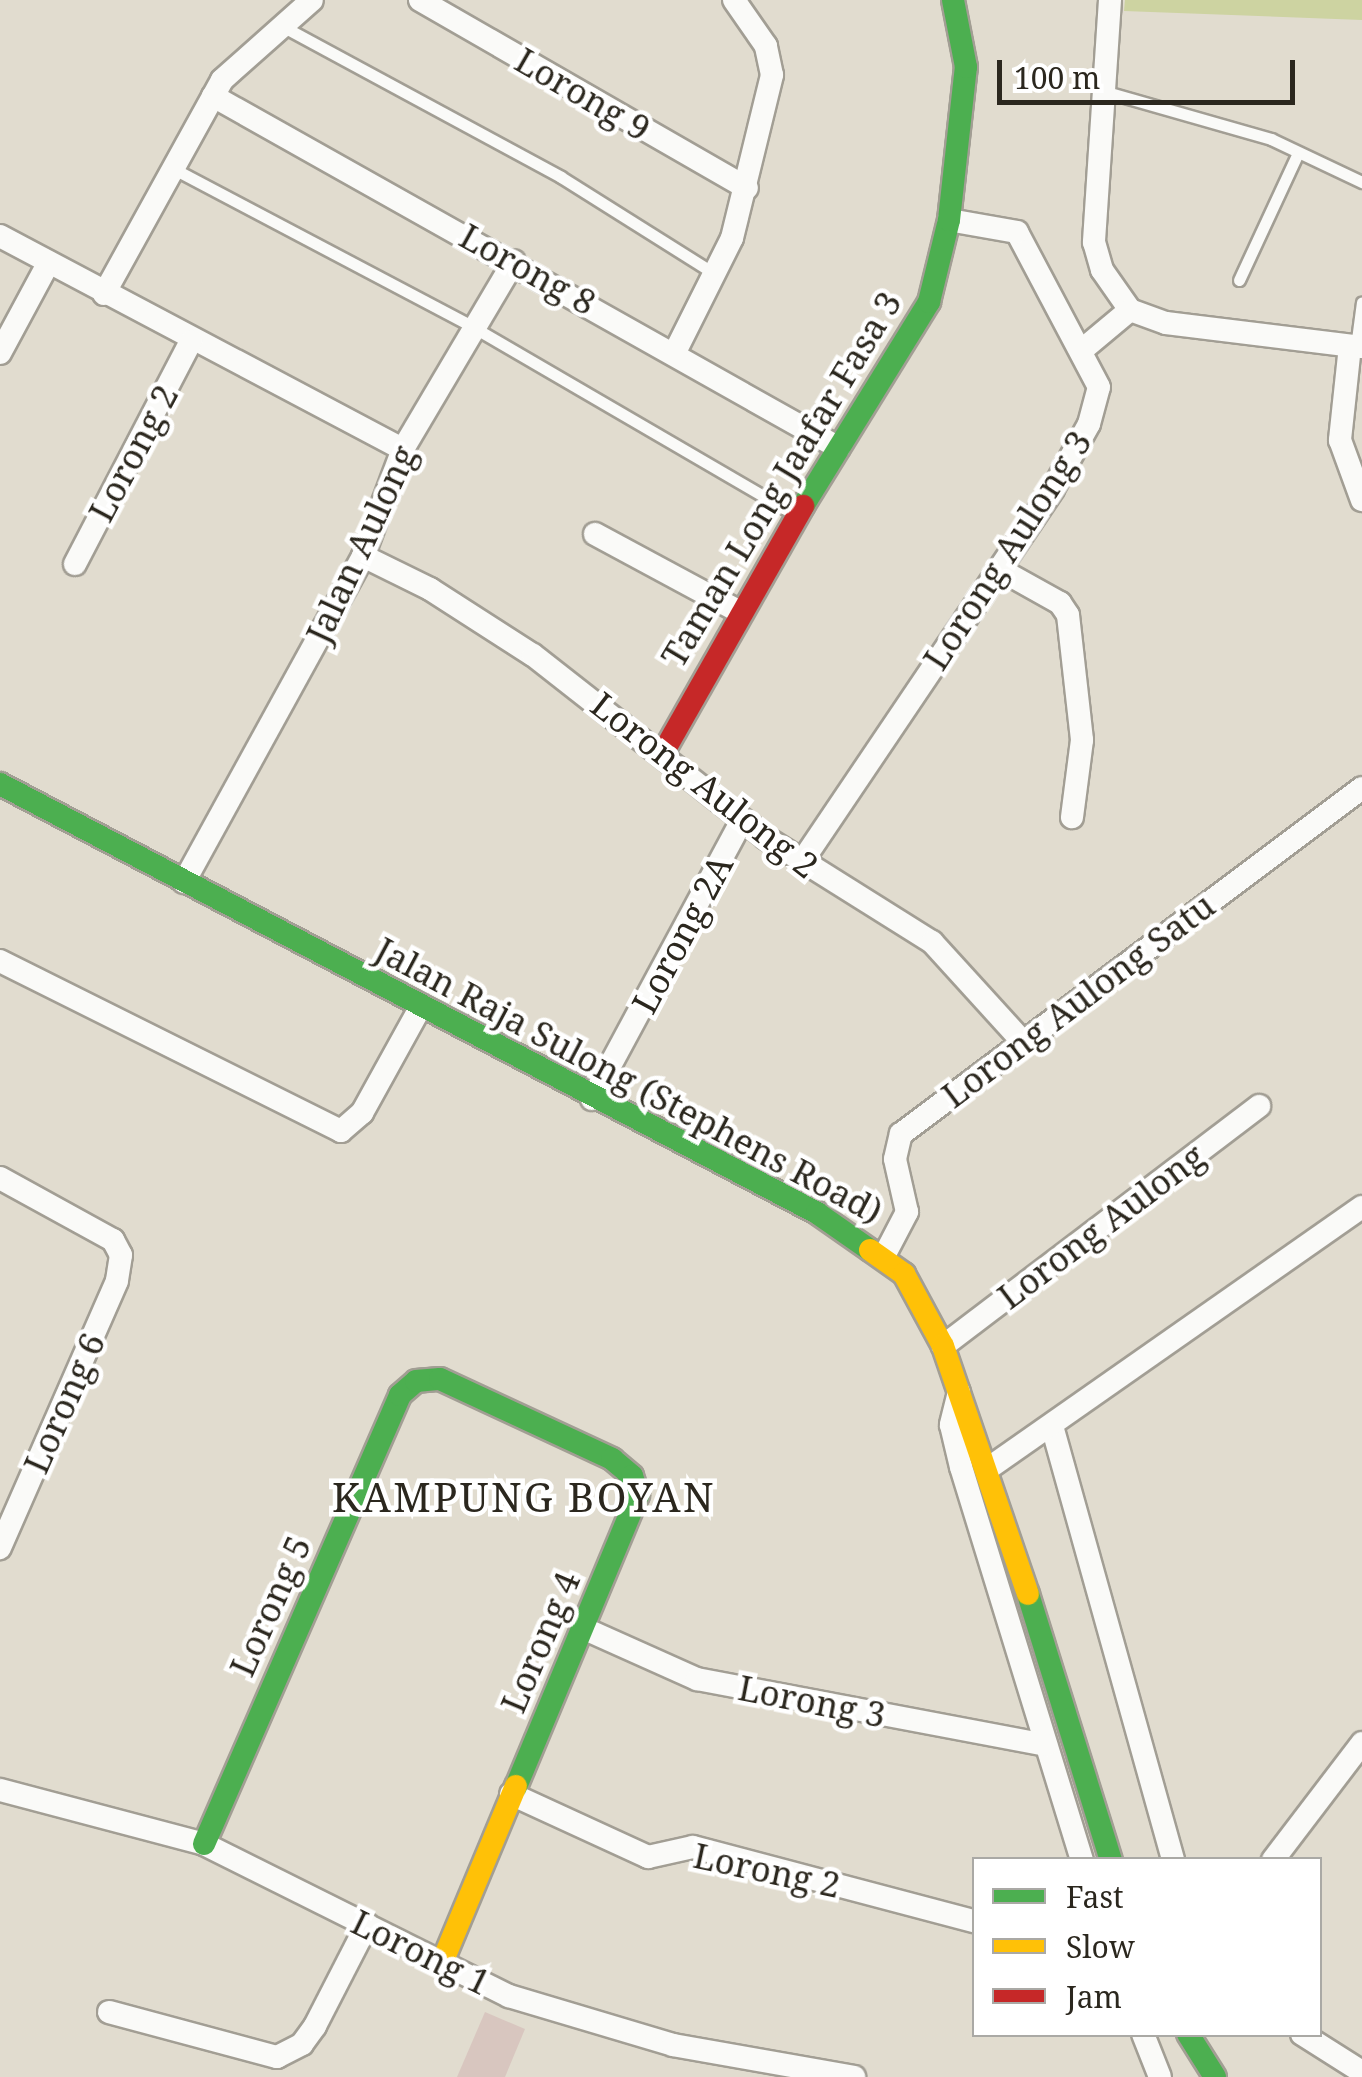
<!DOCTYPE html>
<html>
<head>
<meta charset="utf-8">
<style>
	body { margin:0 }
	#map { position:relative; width:1362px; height:2077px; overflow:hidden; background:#e1dccf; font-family:"Noto Serif",serif }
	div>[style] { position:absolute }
	.green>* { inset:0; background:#cdd3a1 }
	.building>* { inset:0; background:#d8c6bf }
	.roads { filter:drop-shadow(2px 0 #a29e94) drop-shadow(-2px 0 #a29e94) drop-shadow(0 2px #a29e94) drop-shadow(0 -2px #a29e94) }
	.lane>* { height:11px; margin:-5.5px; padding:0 5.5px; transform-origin:5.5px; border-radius:5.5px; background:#fafaf8 }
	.street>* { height:22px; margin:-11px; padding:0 11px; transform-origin:11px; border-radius:11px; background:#fafaf8 }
	.fast>* { height:22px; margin:-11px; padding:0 11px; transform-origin:11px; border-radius:11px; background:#4caf50 }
	.slow>* { height:22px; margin:-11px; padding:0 11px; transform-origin:11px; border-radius:11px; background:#ffc107 }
	.jam>* { height:22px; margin:-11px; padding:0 11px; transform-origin:11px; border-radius:11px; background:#c62828 }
	span { translate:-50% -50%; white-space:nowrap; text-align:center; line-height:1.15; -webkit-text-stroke:9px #fff; paint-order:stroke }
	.street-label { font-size:35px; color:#2b271e }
	.quarter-label { font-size:40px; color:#2b271e; letter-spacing:2.5px }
	.legend { position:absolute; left:972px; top:1857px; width:350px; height:180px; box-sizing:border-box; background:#fff; border:2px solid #aaa9a5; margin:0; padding:12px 18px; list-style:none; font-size:30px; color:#2b271e }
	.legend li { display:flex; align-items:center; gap:20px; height:50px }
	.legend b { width:50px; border:2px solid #aaa9a5 }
	.scale { position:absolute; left:997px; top:60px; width:298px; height:45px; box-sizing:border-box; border:5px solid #2b271e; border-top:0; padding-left:12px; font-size:30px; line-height:35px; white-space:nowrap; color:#2b271e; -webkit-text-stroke:8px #fff; paint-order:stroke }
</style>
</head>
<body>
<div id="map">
	<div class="green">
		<i style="clip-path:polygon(1125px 0,1362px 0,1362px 20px,1124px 11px)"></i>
	</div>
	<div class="building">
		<i style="clip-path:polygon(485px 2012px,525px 2029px,505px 2077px,457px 2077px)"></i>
	</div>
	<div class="roads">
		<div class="lane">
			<i style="left:282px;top:26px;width:317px;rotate:28.4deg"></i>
			<i style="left:561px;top:177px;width:182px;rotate:32.2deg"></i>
			<i style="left:1103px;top:91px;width:175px;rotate:15.9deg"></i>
			<i style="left:1271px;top:139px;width:101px;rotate:25.3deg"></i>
			<i style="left:172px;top:168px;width:340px;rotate:27.8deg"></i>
			<i style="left:473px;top:327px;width:371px;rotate:30.2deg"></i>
			<i style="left:1239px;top:280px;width:140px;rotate:-65.1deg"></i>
			<i style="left:1356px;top:347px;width:45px;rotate:-82.4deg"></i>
		</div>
		<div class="street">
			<i style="left:420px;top:0;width:377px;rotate:29.9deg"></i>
			<i style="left:1110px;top:0;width:243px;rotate:93.8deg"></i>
			<i style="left:1094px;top:242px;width:29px;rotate:74deg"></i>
			<i style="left:1102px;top:270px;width:49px;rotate:55deg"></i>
			<i style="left:1130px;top:310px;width:38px;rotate:20deg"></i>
			<i style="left:1166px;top:323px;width:197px;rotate:7deg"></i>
			<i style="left:213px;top:96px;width:718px;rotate:29.35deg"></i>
			<i style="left:0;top:236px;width:456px;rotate:27.9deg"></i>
			<i style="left:104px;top:294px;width:244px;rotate:-61.1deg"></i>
			<i style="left:222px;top:80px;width:120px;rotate:-41.6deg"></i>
			<i style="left:1350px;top:346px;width:95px;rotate:96.1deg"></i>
			<i style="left:1340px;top:440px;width:64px;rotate:69.9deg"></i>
			<i style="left:1082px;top:350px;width:62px;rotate:-39.8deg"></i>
			<i style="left:675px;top:352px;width:127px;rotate:-63.4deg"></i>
			<i style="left:732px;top:238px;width:168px;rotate:-76.2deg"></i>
			<i style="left:772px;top:75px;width:30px;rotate:-102deg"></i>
			<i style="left:766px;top:46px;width:56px;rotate:-124.8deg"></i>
			<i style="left:0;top:353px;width:103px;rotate:-61.7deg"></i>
			<i style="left:595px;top:534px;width:162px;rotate:28.3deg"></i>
			<i style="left:363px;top:556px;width:75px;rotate:26.2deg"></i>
			<i style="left:430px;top:589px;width:122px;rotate:32.7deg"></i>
			<i style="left:533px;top:655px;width:296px;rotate:38.1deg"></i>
			<i style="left:766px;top:838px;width:196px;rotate:32.1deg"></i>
			<i style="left:932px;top:942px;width:135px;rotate:47.7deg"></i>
			<i style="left:75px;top:564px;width:251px;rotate:-62.5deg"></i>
			<i style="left:999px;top:569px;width:70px;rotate:29.1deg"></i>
			<i style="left:1060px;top:603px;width:14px;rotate:56deg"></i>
			<i style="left:1068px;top:615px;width:126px;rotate:83.6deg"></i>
			<i style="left:1082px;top:740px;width:78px;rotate:97.4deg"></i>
			<i style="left:801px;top:863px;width:451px;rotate:-56deg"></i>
			<i style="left:1053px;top:489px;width:74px;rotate:-61deg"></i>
			<i style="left:1089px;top:424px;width:38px;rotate:-75deg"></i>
			<i style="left:1099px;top:387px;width:175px;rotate:-117.9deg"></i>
			<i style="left:1017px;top:232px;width:69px;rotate:-170deg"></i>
			<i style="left:184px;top:882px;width:372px;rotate:-61.2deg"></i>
			<i style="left:363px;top:556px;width:114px;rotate:-69.5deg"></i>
			<i style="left:403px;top:449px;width:218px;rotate:-59.4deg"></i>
			<i style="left:0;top:961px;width:381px;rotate:26.5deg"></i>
			<i style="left:341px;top:1131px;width:28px;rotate:-41deg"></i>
			<i style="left:362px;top:1113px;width:120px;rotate:-61.1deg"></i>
			<i style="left:592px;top:1099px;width:316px;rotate:-61.7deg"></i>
			<i style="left:0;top:1178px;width:129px;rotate:28.8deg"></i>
			<i style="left:113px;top:1240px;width:17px;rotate:62deg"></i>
			<i style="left:121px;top:1255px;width:26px;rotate:99deg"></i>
			<i style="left:117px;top:1281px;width:292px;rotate:113.7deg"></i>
			<i style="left:884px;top:1256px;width:50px;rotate:-62.4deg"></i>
			<i style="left:907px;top:1212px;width:54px;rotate:-102.8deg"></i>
			<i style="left:895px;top:1159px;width:26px;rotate:-77deg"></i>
			<i style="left:901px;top:1134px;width:576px;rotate:-36.89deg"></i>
			<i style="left:943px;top:1346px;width:397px;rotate:-37.2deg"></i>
			<i style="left:959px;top:1392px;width:34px;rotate:104deg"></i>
			<i style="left:951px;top:1425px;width:43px;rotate:76.6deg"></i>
			<i style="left:961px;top:1467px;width:411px;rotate:72.9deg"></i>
			<i style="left:1052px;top:1426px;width:451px;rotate:74.4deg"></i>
			<i style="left:989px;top:1468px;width:455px;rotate:-35deg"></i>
			<i style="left:585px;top:1629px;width:123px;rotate:24.1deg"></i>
			<i style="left:697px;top:1679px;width:355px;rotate:10.7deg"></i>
			<i style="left:0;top:1790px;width:211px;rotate:14.8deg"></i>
			<i style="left:204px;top:1844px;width:341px;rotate:26.5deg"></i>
			<i style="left:509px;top:1996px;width:171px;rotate:16.6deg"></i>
			<i style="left:673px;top:2045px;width:184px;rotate:10deg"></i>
			<i style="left:511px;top:1794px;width:151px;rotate:24.7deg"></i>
			<i style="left:648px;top:1857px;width:46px;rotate:-12.5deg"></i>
			<i style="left:693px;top:1847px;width:291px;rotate:14.8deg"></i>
			<i style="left:1273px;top:1860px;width:147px;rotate:-52.7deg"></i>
			<i style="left:109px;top:2012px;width:174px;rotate:15deg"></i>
			<i style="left:277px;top:2057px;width:28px;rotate:-27deg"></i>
			<i style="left:302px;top:2044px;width:22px;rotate:-54deg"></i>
			<i style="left:315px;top:2026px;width:114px;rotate:-62.8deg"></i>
			<i style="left:1143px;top:2034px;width:46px;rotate:68.4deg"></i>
			<i style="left:1302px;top:2034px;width:71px;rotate:32.3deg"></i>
		</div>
		<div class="fast">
			<i style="left:803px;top:506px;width:240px;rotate:-58.3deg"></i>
			<i style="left:929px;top:302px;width:84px;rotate:-76.3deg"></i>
			<i style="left:949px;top:220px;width:154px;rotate:-83.7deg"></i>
			<i style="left:966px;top:67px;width:68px;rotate:-101deg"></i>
			<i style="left:0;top:784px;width:923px;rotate:27.7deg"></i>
			<i style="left:817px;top:1213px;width:65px;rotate:34.9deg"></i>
			<i style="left:1028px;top:1594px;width:279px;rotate:72.7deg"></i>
			<i style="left:204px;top:1844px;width:490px;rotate:-66.4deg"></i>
			<i style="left:400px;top:1395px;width:21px;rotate:-41deg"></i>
			<i style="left:416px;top:1381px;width:24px;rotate:-5deg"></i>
			<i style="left:440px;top:1379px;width:190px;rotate:24.9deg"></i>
			<i style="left:612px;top:1459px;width:26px;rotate:40deg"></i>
			<i style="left:632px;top:1476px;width:20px;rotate:72deg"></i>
			<i style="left:638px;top:1495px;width:316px;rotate:112.7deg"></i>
			<i style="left:1188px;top:2034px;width:51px;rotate:57.9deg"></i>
		</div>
		<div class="slow">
			<i style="left:870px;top:1250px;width:42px;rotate:35.2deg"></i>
			<i style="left:904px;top:1274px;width:82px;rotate:61.6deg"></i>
			<i style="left:943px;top:1346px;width:262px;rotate:71.1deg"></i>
			<i style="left:441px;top:1965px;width:194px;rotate:-67.3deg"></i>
		</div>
		<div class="jam">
			<i style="left:664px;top:751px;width:282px;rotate:-60.4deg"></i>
		</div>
	</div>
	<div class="street-label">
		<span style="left:583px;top:94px;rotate:30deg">Lorong 9</span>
		<span style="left:528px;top:269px;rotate:29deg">Lorong 8</span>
		<span style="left:133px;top:453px;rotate:-62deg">Lorong 2</span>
		<span style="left:781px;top:479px;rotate:-59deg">Taman Long Jaafar Fasa 3</span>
		<span style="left:361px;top:544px;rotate:-65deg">Jalan Aulong</span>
		<span style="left:1007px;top:550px;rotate:-57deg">Lorong Aulong 3</span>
		<span style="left:705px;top:785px;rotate:38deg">Lorong Aulong 2</span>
		<span style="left:682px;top:934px;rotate:-62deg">Lorong 2A</span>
		<span style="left:1078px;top:1000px;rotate:-37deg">Lorong Aulong Satu</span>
		<span style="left:629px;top:1080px;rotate:28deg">Jalan Raja Sulong (Stephens Road)</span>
		<span style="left:1101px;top:1226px;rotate:-37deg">Lorong Aulong</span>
		<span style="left:64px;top:1403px;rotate:-66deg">Lorong 6</span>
		<span style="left:270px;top:1606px;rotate:-66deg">Lorong 5</span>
		<span style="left:540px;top:1642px;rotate:-67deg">Lorong 4</span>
		<span style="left:812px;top:1701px;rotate:11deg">Lorong 3</span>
		<span style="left:767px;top:1870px;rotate:12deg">Lorong 2</span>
		<span style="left:421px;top:1952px;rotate:26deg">Lorong 1</span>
	</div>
	<div class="quarter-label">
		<span style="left:524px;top:1497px">KAMPUNG BOYAN</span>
	</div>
	<ul class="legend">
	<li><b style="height:12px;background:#4caf50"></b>Fast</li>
	<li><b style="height:12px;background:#ffc107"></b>Slow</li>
	<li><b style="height:12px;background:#c62828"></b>Jam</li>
	</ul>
	<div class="scale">100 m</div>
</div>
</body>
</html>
